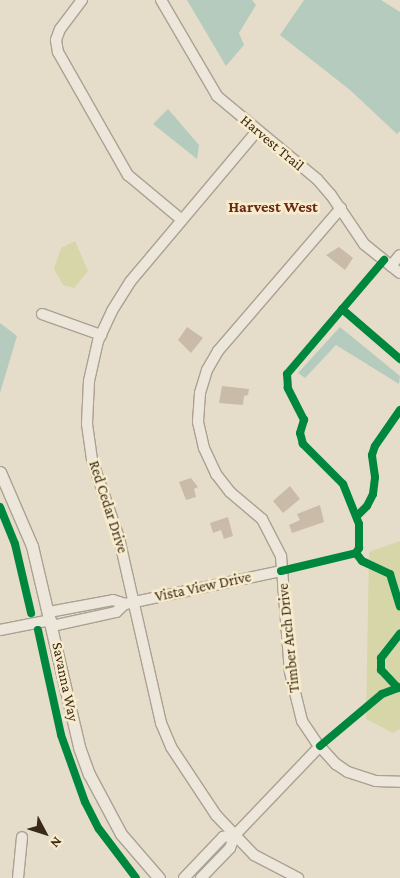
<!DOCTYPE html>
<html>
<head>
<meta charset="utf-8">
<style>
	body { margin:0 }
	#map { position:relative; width:400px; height:878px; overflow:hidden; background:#e5ddc9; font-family:"Crimson Pro",serif }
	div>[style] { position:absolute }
	.green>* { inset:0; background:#d6d6a9 }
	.water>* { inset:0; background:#b5cbbe }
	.building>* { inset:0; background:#cabba9 }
	.roads { filter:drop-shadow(1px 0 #aaa193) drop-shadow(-1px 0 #aaa193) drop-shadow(0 1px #aaa193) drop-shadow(0 -1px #aaa193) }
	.minor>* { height:10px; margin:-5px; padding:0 5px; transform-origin:5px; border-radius:5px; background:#ede7db }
	.tertiary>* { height:11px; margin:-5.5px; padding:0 5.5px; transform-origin:5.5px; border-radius:5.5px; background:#ede7db }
	.cycleway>* { height:8px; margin:-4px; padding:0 4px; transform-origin:4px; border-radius:4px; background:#00873e }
	span { translate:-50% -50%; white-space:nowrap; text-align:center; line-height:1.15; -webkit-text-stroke:5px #f9eccc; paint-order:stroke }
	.street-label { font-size:15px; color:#39291a }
	.neighbourhood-label { font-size:16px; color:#6a2815; font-weight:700 }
	.north { position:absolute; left:20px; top:808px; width:50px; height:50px; -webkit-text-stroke:4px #f9eccc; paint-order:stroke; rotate:130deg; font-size:14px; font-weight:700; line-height:20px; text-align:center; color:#39291a }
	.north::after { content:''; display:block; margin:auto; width:18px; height:22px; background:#39291a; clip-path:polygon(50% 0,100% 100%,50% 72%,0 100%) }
</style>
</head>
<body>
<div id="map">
	<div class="green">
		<i style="clip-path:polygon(75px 241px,88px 271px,74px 288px,63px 285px,54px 269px,61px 248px)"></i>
		<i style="clip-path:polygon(400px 541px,400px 729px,393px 733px,366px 719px,369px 552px)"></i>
	</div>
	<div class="water">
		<i style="clip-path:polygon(187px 0,252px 0,256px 5px,239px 33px,244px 45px,226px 66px)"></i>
		<i style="clip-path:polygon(304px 0,381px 0,400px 12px,400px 131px,397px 134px,350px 90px,280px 35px)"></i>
		<i style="clip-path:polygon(168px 109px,199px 145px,197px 159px,153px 124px)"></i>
		<i style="clip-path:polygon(0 323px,17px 336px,0 393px)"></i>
		<i style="clip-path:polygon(340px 327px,400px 376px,399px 384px,336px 345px,305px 378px,298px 373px)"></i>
	</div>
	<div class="building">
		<i style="clip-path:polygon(339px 247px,353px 258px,345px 270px,326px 255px)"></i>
		<i style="clip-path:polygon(187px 327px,203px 338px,191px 353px,178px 340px)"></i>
		<i style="clip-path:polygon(222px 386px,249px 389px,248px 395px,244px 396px,243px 405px,219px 403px)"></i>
		<i style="clip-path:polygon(191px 478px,198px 487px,194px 489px,196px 497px,186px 500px,179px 482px)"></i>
		<i style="clip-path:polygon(290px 486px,300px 499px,283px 513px,273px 501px)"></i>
		<i style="clip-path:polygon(320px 505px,324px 522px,292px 533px,289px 525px,300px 520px,297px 514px)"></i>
		<i style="clip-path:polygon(228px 517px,233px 536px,224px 539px,221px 530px,213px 533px,210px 523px)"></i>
	</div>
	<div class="roads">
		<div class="minor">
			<i style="left:82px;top:0;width:36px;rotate:127deg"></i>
			<i style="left:60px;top:29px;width:12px;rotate:110deg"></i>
			<i style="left:56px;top:40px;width:12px;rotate:81deg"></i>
			<i style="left:58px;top:52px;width:142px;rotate:60.4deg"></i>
			<i style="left:128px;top:175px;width:70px;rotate:39.8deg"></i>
			<i style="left:161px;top:0;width:111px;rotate:59.7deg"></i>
			<i style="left:217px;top:96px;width:130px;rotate:39.7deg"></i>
			<i style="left:317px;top:179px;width:21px;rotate:49deg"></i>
			<i style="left:331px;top:195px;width:59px;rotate:56deg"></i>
			<i style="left:364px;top:244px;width:46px;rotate:38.9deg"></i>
			<i style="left:257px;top:131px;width:197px;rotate:130.1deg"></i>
			<i style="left:130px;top:282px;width:34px;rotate:122deg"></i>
			<i style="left:112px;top:311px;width:33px;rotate:115deg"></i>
			<i style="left:98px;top:341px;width:41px;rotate:102.7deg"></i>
			<i style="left:89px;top:381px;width:43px;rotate:92.7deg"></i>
			<i style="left:87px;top:424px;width:36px;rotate:82deg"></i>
			<i style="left:92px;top:460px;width:83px;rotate:70.9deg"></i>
			<i style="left:119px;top:538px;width:190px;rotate:77.2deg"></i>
			<i style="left:161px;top:723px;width:26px;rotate:67deg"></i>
			<i style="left:171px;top:747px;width:82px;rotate:56.5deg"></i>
			<i style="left:216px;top:815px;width:55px;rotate:46.5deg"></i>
			<i style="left:254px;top:855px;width:50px;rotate:27.6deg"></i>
			<i style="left:341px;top:208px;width:189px;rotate:130.7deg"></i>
			<i style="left:218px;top:351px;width:22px;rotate:120deg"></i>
			<i style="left:207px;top:370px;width:24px;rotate:107deg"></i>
			<i style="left:200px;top:393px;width:29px;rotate:94deg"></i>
			<i style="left:198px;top:422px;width:27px;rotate:77deg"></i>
			<i style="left:204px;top:448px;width:29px;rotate:65deg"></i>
			<i style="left:216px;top:474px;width:23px;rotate:52deg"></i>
			<i style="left:230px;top:492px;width:42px;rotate:40.2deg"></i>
			<i style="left:262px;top:519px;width:42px;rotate:62.8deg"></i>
			<i style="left:281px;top:556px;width:116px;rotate:85.6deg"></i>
			<i style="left:290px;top:672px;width:50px;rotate:76.2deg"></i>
			<i style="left:302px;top:721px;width:25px;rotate:56deg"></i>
			<i style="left:316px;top:742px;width:30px;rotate:48deg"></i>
			<i style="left:336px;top:764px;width:14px;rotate:34deg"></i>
			<i style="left:348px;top:772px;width:29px;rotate:18deg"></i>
			<i style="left:376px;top:781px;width:24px;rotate:2deg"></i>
			<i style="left:391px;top:266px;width:14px;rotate:-51deg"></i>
			<i style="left:42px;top:314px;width:63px;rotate:19.6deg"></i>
			<i style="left:49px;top:612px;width:65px;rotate:-10.6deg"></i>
			<i style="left:113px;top:600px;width:13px;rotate:18deg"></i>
			<i style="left:52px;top:626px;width:66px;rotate:-12.3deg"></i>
			<i style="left:116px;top:612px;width:12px;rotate:-42deg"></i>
			<i style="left:125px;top:604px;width:159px;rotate:-11.9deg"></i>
			<i style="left:0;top:630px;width:52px;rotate:-11.1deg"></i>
			<i style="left:235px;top:835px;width:123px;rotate:-46.3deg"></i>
			<i style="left:18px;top:878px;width:41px;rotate:-84.4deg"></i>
			<i style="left:184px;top:878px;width:57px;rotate:-46.4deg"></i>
			<i style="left:223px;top:837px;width:12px;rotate:-9deg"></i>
			<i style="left:235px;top:835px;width:14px;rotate:111deg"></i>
			<i style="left:230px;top:848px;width:42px;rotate:134deg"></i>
		</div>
		<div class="tertiary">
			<i style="left:0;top:472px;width:81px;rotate:66.6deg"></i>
			<i style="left:32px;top:546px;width:206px;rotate:76.8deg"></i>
			<i style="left:79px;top:747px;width:29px;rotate:70deg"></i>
			<i style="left:89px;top:774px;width:68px;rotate:61.9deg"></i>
			<i style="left:121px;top:834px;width:58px;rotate:49.2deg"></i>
		</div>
	</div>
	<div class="cycleway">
		<i style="left:342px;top:309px;width:77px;rotate:40.8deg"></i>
		<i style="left:0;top:507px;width:40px;rotate:68deg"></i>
		<i style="left:15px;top:544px;width:71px;rotate:76.9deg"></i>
		<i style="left:357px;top:516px;width:14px;rotate:-45deg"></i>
		<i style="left:367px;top:506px;width:13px;rotate:-63deg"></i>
		<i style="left:373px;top:494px;width:17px;rotate:-83deg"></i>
		<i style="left:375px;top:477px;width:22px;rotate:-98deg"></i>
		<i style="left:372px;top:455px;width:9px;rotate:-72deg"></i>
		<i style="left:375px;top:446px;width:44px;rotate:-55.2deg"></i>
		<i style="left:356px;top:553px;width:10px;rotate:53deg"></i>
		<i style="left:362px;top:561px;width:31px;rotate:25deg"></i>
		<i style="left:390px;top:574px;width:34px;rotate:73deg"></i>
		<i style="left:281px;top:571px;width:77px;rotate:-13.5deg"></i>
		<i style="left:356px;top:553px;width:6px;rotate:-59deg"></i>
		<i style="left:359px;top:548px;width:24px;rotate:-90deg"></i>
		<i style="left:359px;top:524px;width:43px;rotate:-111.8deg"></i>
		<i style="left:343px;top:484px;width:57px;rotate:-135deg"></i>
		<i style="left:303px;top:444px;width:11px;rotate:-105deg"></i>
		<i style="left:300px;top:433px;width:14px;rotate:-73deg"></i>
		<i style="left:304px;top:420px;width:36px;rotate:-117deg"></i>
		<i style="left:288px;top:388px;width:14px;rotate:-94deg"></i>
		<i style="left:287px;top:374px;width:150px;rotate:-49.6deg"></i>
		<i style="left:38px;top:630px;width:107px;rotate:77.6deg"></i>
		<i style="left:61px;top:735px;width:71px;rotate:70.3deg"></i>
		<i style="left:85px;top:802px;width:30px;rotate:63deg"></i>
		<i style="left:99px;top:829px;width:61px;rotate:52.9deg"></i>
		<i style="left:398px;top:688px;width:25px;rotate:-133deg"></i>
		<i style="left:381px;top:670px;width:12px;rotate:-90deg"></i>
		<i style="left:381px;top:658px;width:31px;rotate:-52deg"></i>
		<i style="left:320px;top:746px;width:81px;rotate:-40deg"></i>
		<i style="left:382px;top:694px;width:19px;rotate:-21deg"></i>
	</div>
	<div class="street-label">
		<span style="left:272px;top:143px;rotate:40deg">Harvest Trail</span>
		<span style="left:108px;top:507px;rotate:72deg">Red Cedar Drive</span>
		<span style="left:203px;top:587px;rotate:-12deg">Vista View Drive</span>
		<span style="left:289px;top:638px;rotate:-96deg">Timber Arch Drive</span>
		<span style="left:65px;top:682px;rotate:78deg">Savanna Way</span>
	</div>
	<div class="neighbourhood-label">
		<span style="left:273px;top:207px">Harvest West</span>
	</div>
	<div class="north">N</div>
</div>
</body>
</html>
